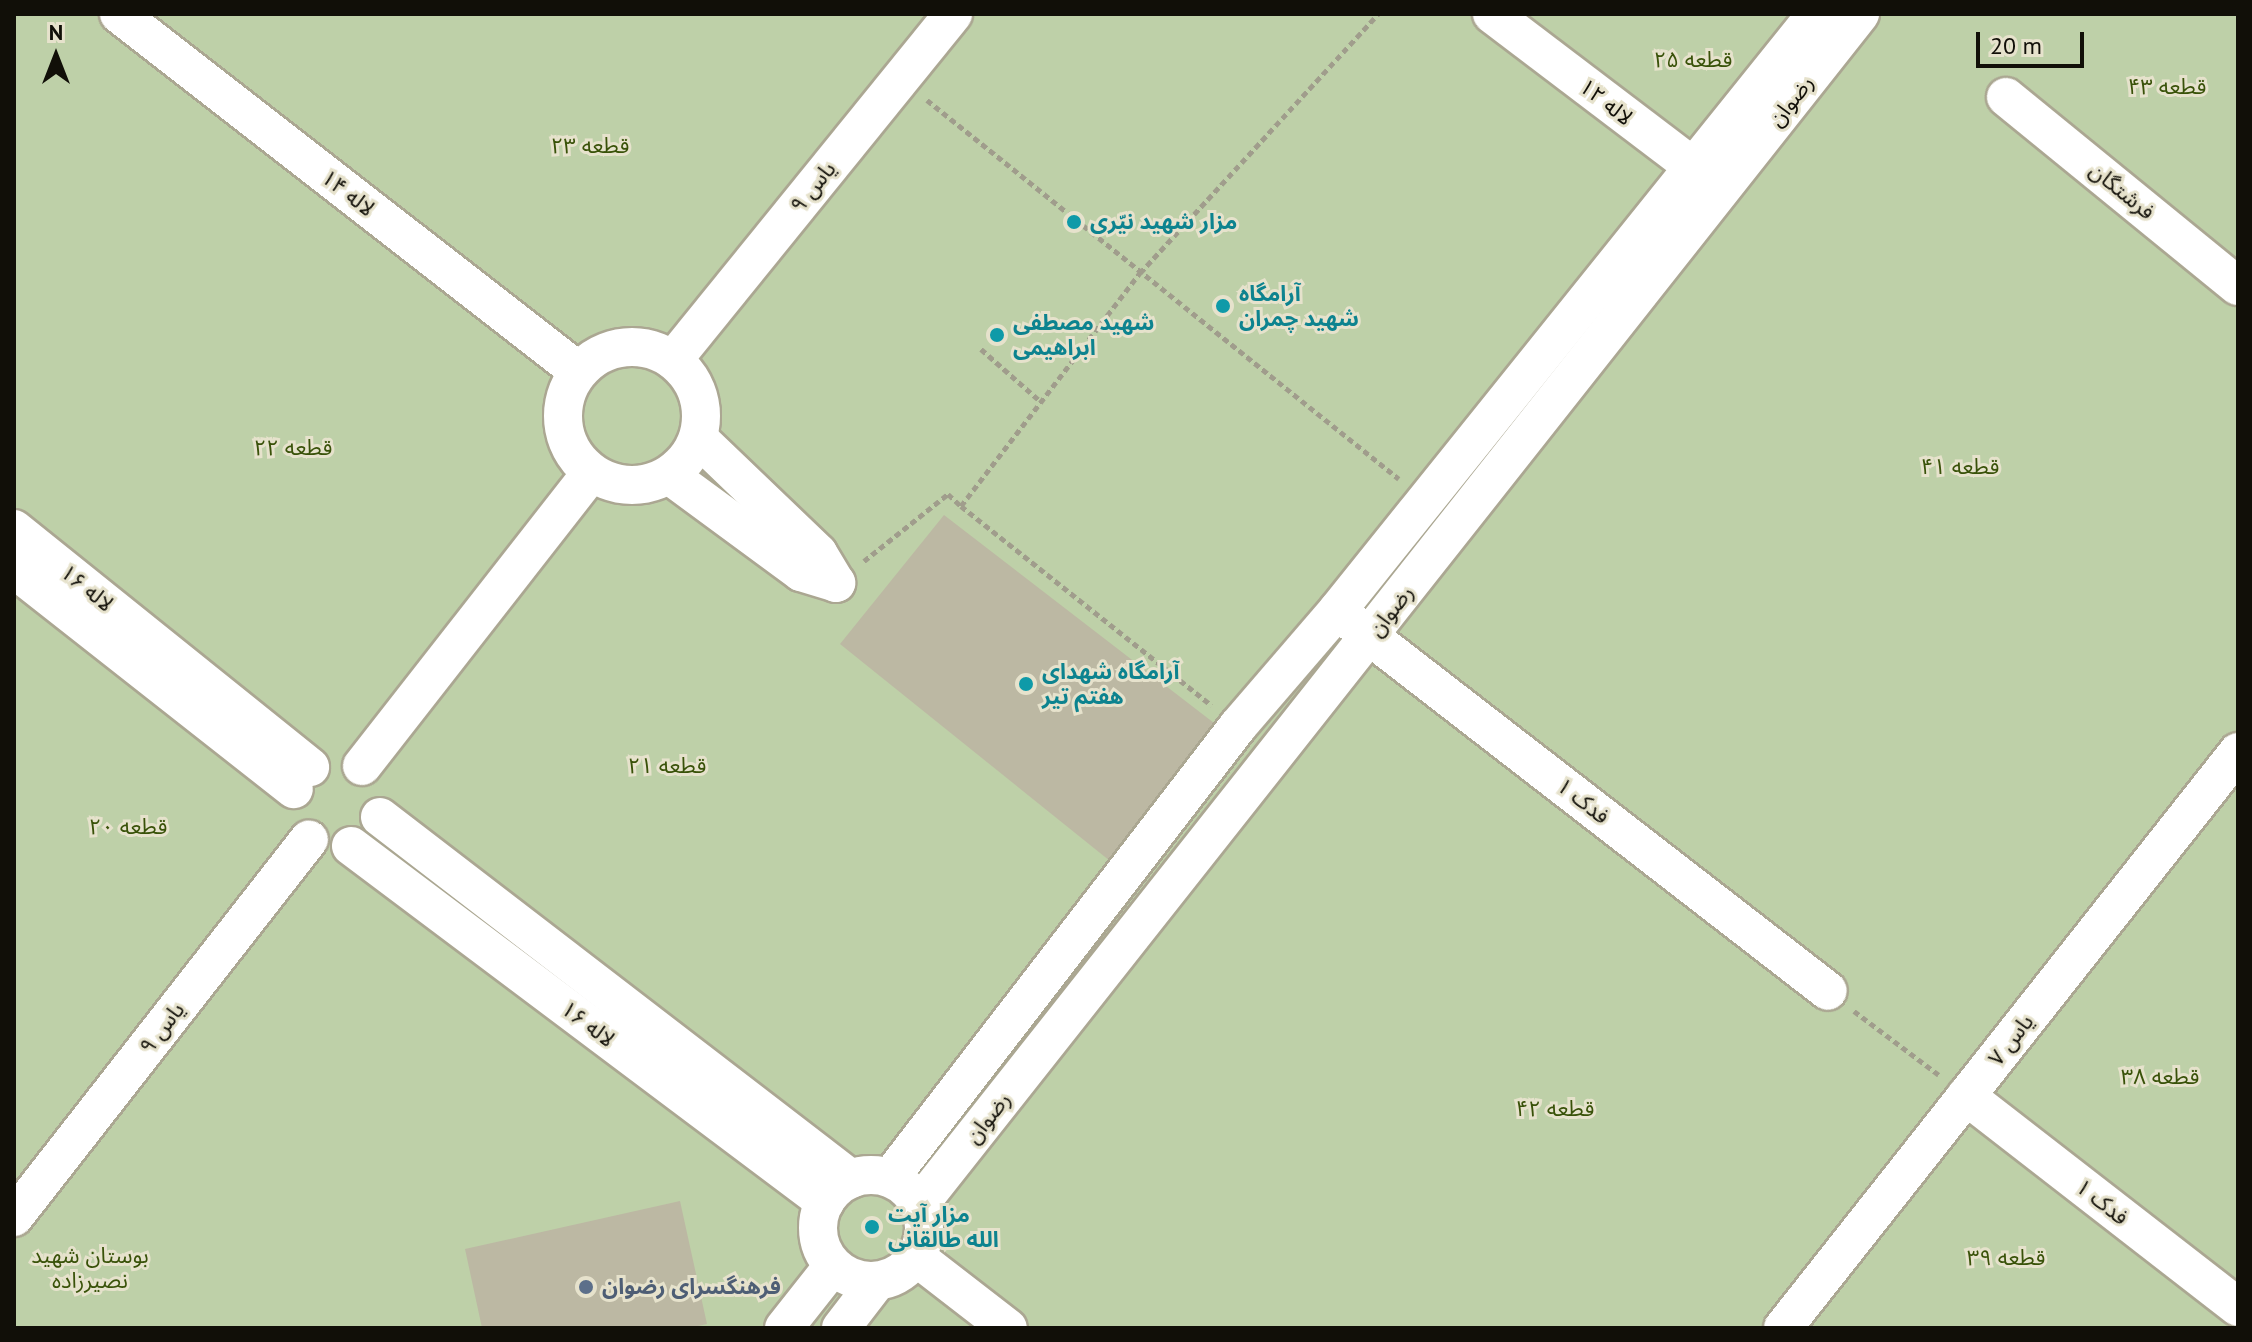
<!DOCTYPE html>
<html>
<head>
<meta charset="utf-8">
<style>
	body { margin:0 }
	#map { position:relative; width:2252px; height:1342px; overflow:hidden; background:#e6e2cc; font-family:"PT Sans","Noto Sans Arabic",sans-serif }
	div>[style] { position:absolute }
	.green>* { inset:0; background:#bed0a8 }
	.building>* { inset:0; background:#bcb8a3 }
	.path>* { height:5px; margin-top:-2.5px; transform-origin:0; background:repeating-linear-gradient(90deg,#a09d8c 0 6px,transparent 0 10px) }
	.roads { filter:drop-shadow(2px 0 #aba792) drop-shadow(-2px 0 #aba792) drop-shadow(0 2px #aba792) drop-shadow(0 -2px #aba792) }
	.minor>* { height:38px; margin:-19px; padding:0 19px; transform-origin:19px; border-radius:19px; background:#fff }
	.minor>.ring { margin:-19px; padding:0; box-sizing:content-box; background:none; border:38px solid #fff; border-radius:50% }
	.dots>* { width:22px; height:22px; translate:-50% -50%; box-sizing:border-box; border:4px solid #e6e2cc; border-radius:50% }
	span { translate:-50% -50%; white-space:nowrap; text-align:center; line-height:1.15; -webkit-text-stroke:6px #e6e2cc; paint-order:stroke }
	.park-label { font-size:22px; color:#395209 }
	.street-label { font-size:22px; color:#110f08 }
	.culture-label { font-size:22px; color:#0d838f; font-weight:700 }
	.left { translate:0 -50%; text-align:left }
	.service-label { font-size:22px; color:#4e5e75; font-weight:700 }
	.frame { position:absolute; inset:0; border:16px solid #110f08; pointer-events:none }
	.north { position:absolute; left:16px; top:16px; width:80px; height:80px; -webkit-text-stroke:6px #e6e2cc; paint-order:stroke; rotate:0deg; font-size:22px; font-weight:700; line-height:32px; text-align:center; color:#110f08 }
	.north::after { content:''; display:block; margin:auto; width:28px; height:36px; background:#110f08; clip-path:polygon(50% 0,100% 100%,50% 72%,0 100%) }
	.scale { position:absolute; left:1976px; top:32px; width:108px; height:36px; box-sizing:border-box; border:4px solid #110f08; border-top:0; padding-left:10px; font-size:24px; line-height:28px; white-space:nowrap; color:#110f08; -webkit-text-stroke:6px #e6e2cc; paint-order:stroke }
</style>
</head>
<body>
<div id="map">
	<div class="green">
		<i style="clip-path:polygon(14px 14px,2238px 14px,2238px 1328px,14px 1328px)"></i>
	</div>
	<div class="building">
		<i style="clip-path:polygon(944px 515px,1214px 723px,1115px 865px,840px 644px)"></i>
		<i style="clip-path:polygon(680px 1201px,707px 1324px,689px 1328px,482px 1328px,465px 1249px)"></i>
	</div>
	<div class="path">
		<i style="left:927px;top:100px;width:605px;rotate:38.76deg"></i>
		<i style="left:981px;top:349px;width:79px;rotate:41.4deg"></i>
		<i style="left:961px;top:506px;width:320px;rotate:38.5deg"></i>
		<i style="left:864px;top:561px;width:107px;rotate:-38.6deg"></i>
		<i style="left:948px;top:494px;width:18px;rotate:43deg"></i>
		<i style="left:961px;top:506px;width:294px;rotate:-52.5deg"></i>
		<i style="left:1140px;top:273px;width:352px;rotate:-47.4deg"></i>
		<i style="left:1854px;top:1011px;width:106px;rotate:37deg"></i>
	</div>
	<div class="roads">
		<div class="minor">
			<i style="left:119px;top:14px;width:581px;rotate:37.87deg"></i>
			<i style="left:1492px;top:14px;width:278px;rotate:37.2deg"></i>
			<i style="left:2006px;top:97px;width:299px;rotate:39.2deg"></i>
			<i class="ring" style="left:563px;top:347px;width:100px;height:100px"></i>
			<i style="left:673px;top:360px;width:445px;rotate:-51deg"></i>
			<i style="left:669px;top:475px;width:164px;rotate:36.3deg"></i>
			<i style="left:801px;top:572px;width:37px;rotate:17deg"></i>
			<i style="left:836px;top:583px;width:35px;rotate:-121deg"></i>
			<i style="left:818px;top:553px;width:166px;rotate:-136.2deg"></i>
			<i style="left:14px;top:529px;width:380px;rotate:38.8deg"></i>
			<i style="left:14px;top:569px;width:356px;rotate:38.2deg"></i>
			<i style="left:1350px;top:621px;width:604px;rotate:37.74deg"></i>
			<i style="left:362px;top:766px;width:372px;rotate:-52deg"></i>
			<i style="left:380px;top:817px;width:594px;rotate:37.55deg"></i>
			<i style="left:351px;top:846px;width:593px;rotate:36.91deg"></i>
			<i style="left:1966px;top:1096px;width:344px;rotate:37.8deg"></i>
			<i class="ring" style="left:818px;top:1175px;width:68px;height:68px"></i>
			<i style="left:890px;top:1178px;width:570px;rotate:-52.41deg"></i>
			<i style="left:1238px;top:726px;width:152px;rotate:-49.3deg"></i>
			<i style="left:1337px;top:611px;width:765px;rotate:-51.26deg"></i>
			<i style="left:919px;top:1205px;width:1518px;rotate:-51.69deg"></i>
			<i style="left:14px;top:1217px;width:479px;rotate:-52deg"></i>
			<i style="left:916px;top:1257px;width:116px;rotate:37.7deg"></i>
			<i style="left:784px;top:1328px;width:79px;rotate:-51.7deg"></i>
			<i style="left:841px;top:1328px;width:59px;rotate:-52.5deg"></i>
			<i style="left:1783px;top:1328px;width:734px;rotate:-51.69deg"></i>
		</div>
	</div>
	<div class="dots">
		<i style="left:1074px;top:222px;background:#0f9aa8"></i>
		<i style="left:1223px;top:306px;background:#0f9aa8"></i>
		<i style="left:997px;top:335px;background:#0f9aa8"></i>
		<i style="left:1026px;top:684px;background:#0f9aa8"></i>
		<i style="left:872px;top:1227px;background:#0f9aa8"></i>
		<i style="left:586px;top:1287px;background:#5c6f8a"></i>
	</div>
	<div class="park-label">
		<span style="left:1693px;top:60px">قطعه ۲۵</span>
		<span style="left:2167px;top:87px">قطعه ۴۳</span>
		<span style="left:590px;top:146px">قطعه ۲۳</span>
		<span style="left:293px;top:448px">قطعه ۲۲</span>
		<span style="left:1960px;top:467px">قطعه ۴۱</span>
		<span style="left:667px;top:766px">قطعه ۲۱</span>
		<span style="left:128px;top:827px">قطعه ۲۰</span>
		<span style="left:2160px;top:1077px">قطعه ۳۸</span>
		<span style="left:1555px;top:1109px">قطعه ۴۲</span>
		<span style="left:90px;top:1268px">بوستان شهید<br>نصیرزاده</span>
		<span style="left:2006px;top:1258px">قطعه ۳۹</span>
	</div>
	<div class="street-label">
		<span style="left:1791px;top:101px;rotate:-52deg">رضوان</span>
		<span style="left:1606px;top:102px;rotate:38deg">لاله ۱۲</span>
		<span style="left:813px;top:187px;rotate:-51deg">یاس ۹</span>
		<span style="left:2122px;top:191px;rotate:39deg">فرشتگان</span>
		<span style="left:348px;top:193px;rotate:38deg">لاله ۱۴</span>
		<span style="left:87px;top:588px;rotate:39deg">لاله ۱۶</span>
		<span style="left:1391px;top:611px;rotate:-52deg">رضوان</span>
		<span style="left:1583px;top:801px;rotate:38deg">فدک ۱</span>
		<span style="left:588px;top:1024px;rotate:37deg">لاله ۱۶</span>
		<span style="left:162px;top:1028px;rotate:-52deg">یاس ۹</span>
		<span style="left:2011px;top:1040px;rotate:-52deg">یاس ۷</span>
		<span style="left:988px;top:1118px;rotate:-52deg">رضوان</span>
		<span style="left:2102px;top:1202px;rotate:38deg">فدک ۱</span>
	</div>
	<div class="culture-label">
		<span class="left" style="left:1090px;top:222px">مزار شهید نیّری</span>
		<span class="left" style="left:1239px;top:306px">آرامگاه<br>شهید چمران</span>
		<span class="left" style="left:1013px;top:335px">شهید مصطفی<br>ابراهیمی</span>
		<span class="left" style="left:1042px;top:684px">آرامگاه شهدای<br>هفتم تیر</span>
		<span class="left" style="left:888px;top:1227px">مزار آیت<br>الله طالقانی</span>
	</div>
	<div class="service-label">
		<span class="left" style="left:602px;top:1287px">فرهنگسرای رضوان</span>
	</div>
	<div class="frame"></div>
	<div class="north">N</div>
	<div class="scale">20 m</div>
</div>
</body>
</html>
